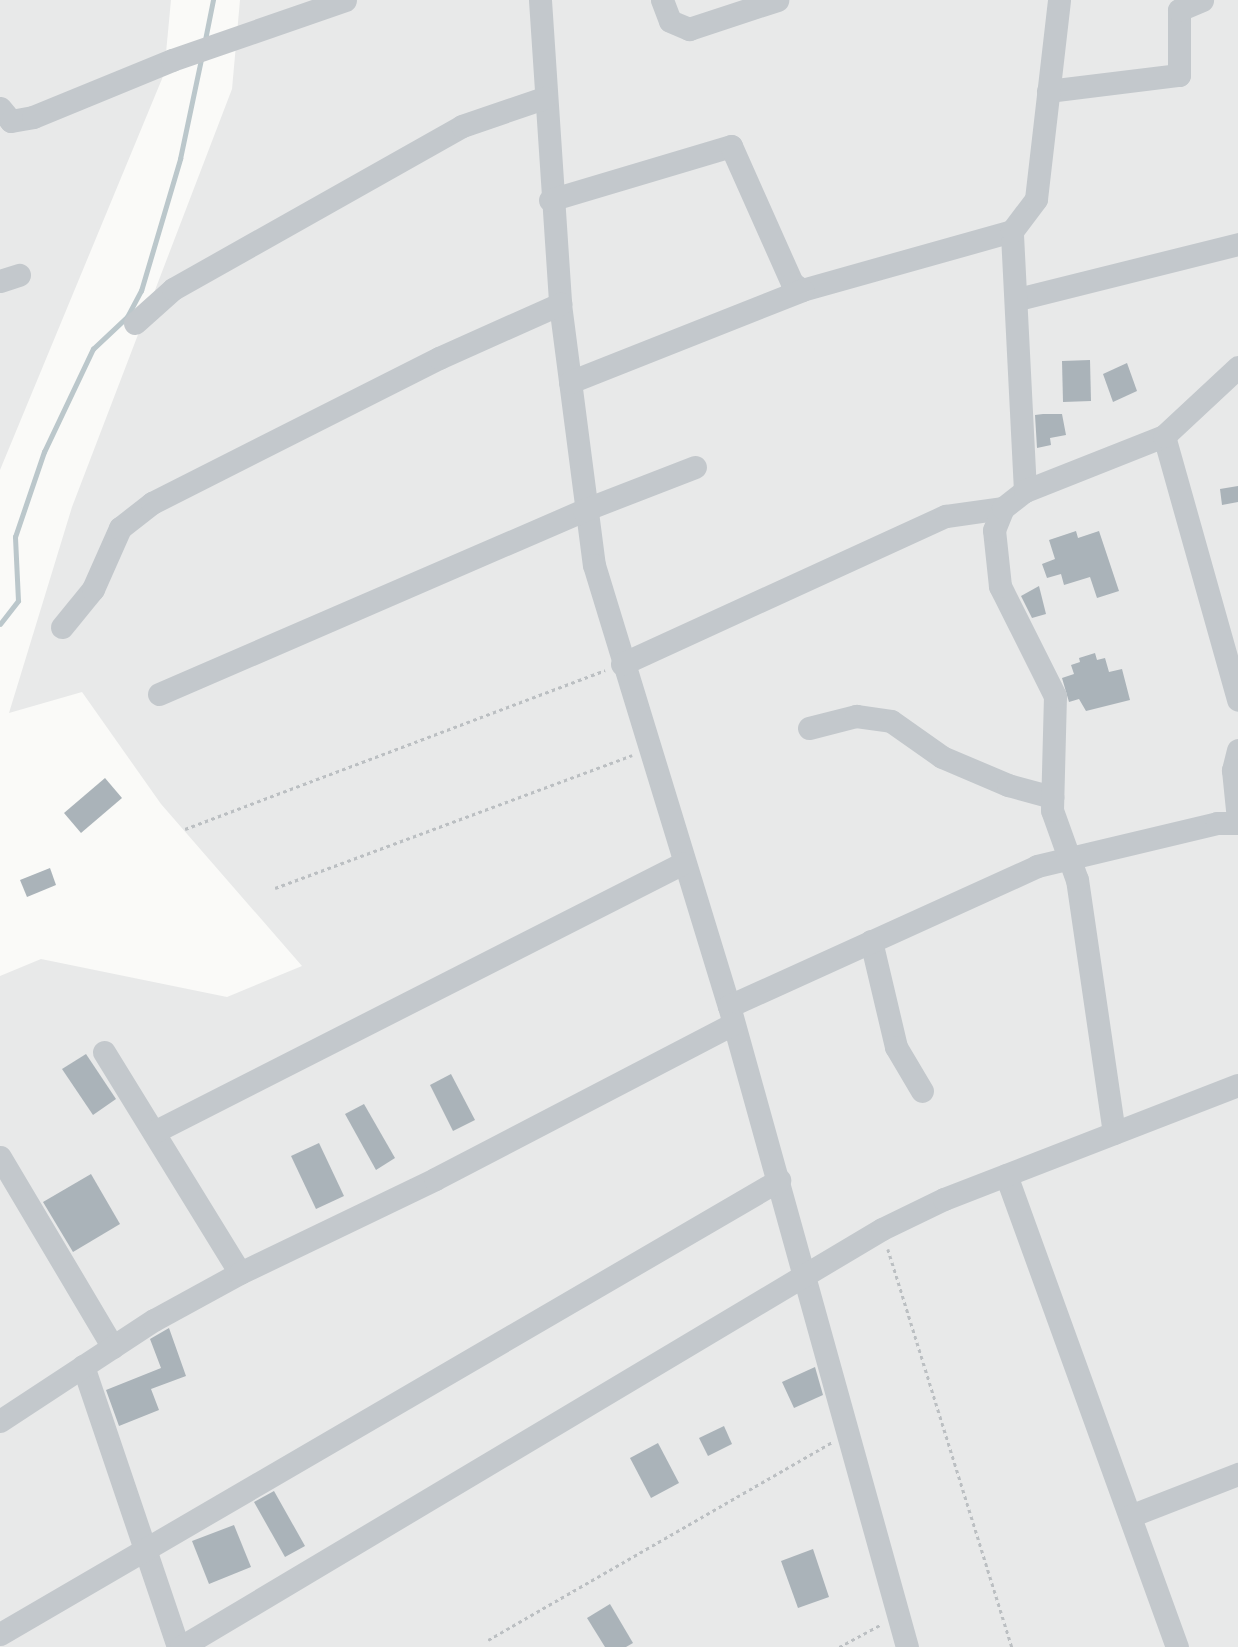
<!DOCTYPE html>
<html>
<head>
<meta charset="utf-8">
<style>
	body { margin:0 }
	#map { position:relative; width:1238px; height:1647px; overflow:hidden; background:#fafaf8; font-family:"Noto Sans",sans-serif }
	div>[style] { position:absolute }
	.built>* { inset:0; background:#e8e9e9 }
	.stream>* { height:4.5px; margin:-2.25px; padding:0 2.25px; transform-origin:2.25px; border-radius:2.25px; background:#bbc7cb }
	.building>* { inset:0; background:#aab3b9 }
	.path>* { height:2.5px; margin-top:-1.25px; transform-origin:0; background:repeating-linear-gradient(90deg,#bbbfc2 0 3.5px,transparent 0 7px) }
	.minor>* { height:23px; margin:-11.5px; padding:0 11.5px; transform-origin:11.5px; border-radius:11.5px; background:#c3c8cc }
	span { translate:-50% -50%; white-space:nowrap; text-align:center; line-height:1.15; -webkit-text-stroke:7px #fff; paint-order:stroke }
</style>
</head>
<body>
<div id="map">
	<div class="built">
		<i style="clip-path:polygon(0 0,171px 0,164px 74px,0 470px)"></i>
		<i style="clip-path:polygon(240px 0,1238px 0,1238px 1647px,0 1647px,0 976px,41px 959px,227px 997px,302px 966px,161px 804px,82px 692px,9px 713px,72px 507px,232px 89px)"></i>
	</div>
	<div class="stream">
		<i style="left:205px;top:40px;width:41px;rotate:-78.7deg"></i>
		<i style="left:0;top:624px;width:29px;rotate:-52deg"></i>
		<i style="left:18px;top:601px;width:64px;rotate:-92.7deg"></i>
		<i style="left:15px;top:537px;width:90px;rotate:-71.2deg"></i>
		<i style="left:44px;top:452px;width:114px;rotate:-64.6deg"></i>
		<i style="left:93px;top:349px;width:47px;rotate:-43.3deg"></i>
		<i style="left:127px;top:317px;width:30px;rotate:-62deg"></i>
		<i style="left:141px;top:291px;width:138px;rotate:-73.5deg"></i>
		<i style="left:180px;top:159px;width:102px;rotate:-78.1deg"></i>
	</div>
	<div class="building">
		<i style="clip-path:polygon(1090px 360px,1091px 401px,1063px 402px,1062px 361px)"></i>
		<i style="clip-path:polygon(1127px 363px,1137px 391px,1113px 402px,1103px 374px)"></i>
		<i style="clip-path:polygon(1043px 414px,1062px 414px,1066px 435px,1050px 438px,1051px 445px,1037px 448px,1035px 415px)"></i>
		<i style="clip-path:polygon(1238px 486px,1238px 502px,1222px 505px,1220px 489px)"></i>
		<i style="clip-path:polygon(1076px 531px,1078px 538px,1099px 531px,1119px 591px,1097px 598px,1090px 577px,1064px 585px,1061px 574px,1047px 578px,1042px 564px,1055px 559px,1049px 540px)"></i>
		<i style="clip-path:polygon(1039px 586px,1046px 614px,1032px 618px,1021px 596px)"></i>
		<i style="clip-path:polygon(1095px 653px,1097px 660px,1105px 658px,1109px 672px,1122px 669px,1130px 700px,1086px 711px,1079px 699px,1069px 702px,1062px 678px,1074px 674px,1071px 665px,1080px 662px,1079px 658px)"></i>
		<i style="clip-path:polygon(105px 778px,122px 798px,81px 833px,64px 813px)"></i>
		<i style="clip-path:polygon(50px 868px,56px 885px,27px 897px,20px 880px)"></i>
		<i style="clip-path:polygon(86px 1054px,116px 1099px,93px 1115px,62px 1069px)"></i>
		<i style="clip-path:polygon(451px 1074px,475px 1120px,453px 1131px,430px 1085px)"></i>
		<i style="clip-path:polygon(364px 1104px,395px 1158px,376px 1170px,345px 1114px)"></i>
		<i style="clip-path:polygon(319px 1143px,344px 1196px,316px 1209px,291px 1156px)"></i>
		<i style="clip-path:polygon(91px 1174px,120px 1224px,73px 1252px,43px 1202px)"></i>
		<i style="clip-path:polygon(169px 1328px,186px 1376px,151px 1389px,159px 1410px,119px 1426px,106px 1390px,161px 1368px,150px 1339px)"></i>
		<i style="clip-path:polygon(815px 1367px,823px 1395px,794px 1408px,782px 1382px)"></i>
		<i style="clip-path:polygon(724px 1426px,732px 1444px,708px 1456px,699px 1438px)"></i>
		<i style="clip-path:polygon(658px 1443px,679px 1483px,651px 1498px,630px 1458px)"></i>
		<i style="clip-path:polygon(274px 1491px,305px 1546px,285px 1557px,254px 1502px)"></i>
		<i style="clip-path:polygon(234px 1525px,251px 1567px,209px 1584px,192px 1541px)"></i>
		<i style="clip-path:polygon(813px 1549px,829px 1597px,798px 1608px,781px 1561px)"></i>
		<i style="clip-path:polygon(610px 1604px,633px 1643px,626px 1647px,605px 1647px,587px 1618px)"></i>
	</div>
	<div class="path">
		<i style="left:185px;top:829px;width:449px;rotate:-20.7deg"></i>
		<i style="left:275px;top:888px;width:381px;rotate:-20.4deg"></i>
		<i style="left:888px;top:1249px;width:417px;rotate:72.7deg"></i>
		<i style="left:488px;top:1640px;width:396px;rotate:-29.9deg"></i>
		<i style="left:839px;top:1647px;width:47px;rotate:-28.2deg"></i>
	</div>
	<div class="minor">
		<i style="left:540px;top:0;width:305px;rotate:86.2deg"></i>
		<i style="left:560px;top:304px;width:263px;rotate:82.6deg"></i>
		<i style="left:594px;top:565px;width:461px;rotate:73deg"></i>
		<i style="left:729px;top:1006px;width:665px;rotate:74.48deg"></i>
		<i style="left:662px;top:0;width:22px;rotate:69deg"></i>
		<i style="left:670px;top:21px;width:21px;rotate:23deg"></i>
		<i style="left:689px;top:29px;width:93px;rotate:-18.2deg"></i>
		<i style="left:1048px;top:91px;width:132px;rotate:-7deg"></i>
		<i style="left:1179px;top:75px;width:65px;rotate:-90deg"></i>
		<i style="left:1179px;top:10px;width:25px;rotate:-23deg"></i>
		<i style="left:0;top:108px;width:17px;rotate:50deg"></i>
		<i style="left:11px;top:121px;width:22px;rotate:-10deg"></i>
		<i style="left:33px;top:117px;width:150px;rotate:-22.3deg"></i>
		<i style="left:172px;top:60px;width:183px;rotate:-19.1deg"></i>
		<i style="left:550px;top:200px;width:189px;rotate:-16.6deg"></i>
		<i style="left:731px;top:146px;width:150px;rotate:66deg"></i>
		<i style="left:792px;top:283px;width:12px;rotate:35deg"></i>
		<i style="left:802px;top:290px;width:218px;rotate:-15.7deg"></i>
		<i style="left:0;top:281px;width:20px;rotate:-18deg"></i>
		<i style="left:1018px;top:299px;width:227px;rotate:-14deg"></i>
		<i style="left:135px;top:323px;width:51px;rotate:-41.8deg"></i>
		<i style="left:173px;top:289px;width:332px;rotate:-29.4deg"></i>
		<i style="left:462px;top:126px;width:87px;rotate:-18.9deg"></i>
		<i style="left:570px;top:382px;width:250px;rotate:-21.6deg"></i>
		<i style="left:1164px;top:436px;width:274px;rotate:74.3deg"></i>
		<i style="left:1025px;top:491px;width:260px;rotate:-92.9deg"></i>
		<i style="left:1012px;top:231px;width:40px;rotate:-53deg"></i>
		<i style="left:1036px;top:199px;width:200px;rotate:-83.4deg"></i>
		<i style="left:62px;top:627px;width:49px;rotate:-50.8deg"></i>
		<i style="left:93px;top:589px;width:67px;rotate:-66.1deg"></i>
		<i style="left:120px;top:528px;width:41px;rotate:-38deg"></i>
		<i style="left:152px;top:503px;width:322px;rotate:-26.8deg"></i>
		<i style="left:439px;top:358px;width:133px;rotate:-24.1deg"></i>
		<i style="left:622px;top:664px;width:356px;rotate:-24.6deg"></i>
		<i style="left:946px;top:516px;width:58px;rotate:-8deg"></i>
		<i style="left:159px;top:694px;width:463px;rotate:-23.4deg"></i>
		<i style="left:584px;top:510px;width:119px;rotate:-21.2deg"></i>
		<i style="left:809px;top:728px;width:49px;rotate:-14.3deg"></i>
		<i style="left:856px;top:716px;width:35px;rotate:8deg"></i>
		<i style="left:891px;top:721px;width:62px;rotate:35.2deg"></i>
		<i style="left:942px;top:757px;width:72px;rotate:23deg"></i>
		<i style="left:1008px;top:785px;width:46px;rotate:15.3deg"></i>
		<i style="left:1238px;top:750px;width:21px;rotate:104deg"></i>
		<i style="left:1233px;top:770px;width:49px;rotate:84.2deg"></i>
		<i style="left:871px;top:941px;width:109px;rotate:76.7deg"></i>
		<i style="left:896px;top:1047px;width:51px;rotate:59.4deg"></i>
		<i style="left:729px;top:1006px;width:338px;rotate:-24.4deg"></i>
		<i style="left:1037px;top:866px;width:185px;rotate:-13.4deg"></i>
		<i style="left:1217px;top:823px;width:21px"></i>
		<i style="left:104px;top:1052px;width:259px;rotate:58.4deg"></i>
		<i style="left:154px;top:1132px;width:593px;rotate:-26.95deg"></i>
		<i style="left:1114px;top:1133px;width:256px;rotate:-98.3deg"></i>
		<i style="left:1077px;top:880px;width:74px;rotate:-109.7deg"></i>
		<i style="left:1052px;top:810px;width:114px;rotate:-88.5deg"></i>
		<i style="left:1055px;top:696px;width:123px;rotate:-116.6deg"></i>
		<i style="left:1000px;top:586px;width:56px;rotate:-96.1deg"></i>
		<i style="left:994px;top:530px;width:24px;rotate:-68deg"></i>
		<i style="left:1003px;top:508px;width:28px;rotate:-38deg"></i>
		<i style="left:1025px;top:491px;width:149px;rotate:-21.6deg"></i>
		<i style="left:1164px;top:436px;width:101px;rotate:-43deg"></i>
		<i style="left:0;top:1157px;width:221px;rotate:59.3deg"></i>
		<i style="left:1006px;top:1175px;width:502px;rotate:70.09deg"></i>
		<i style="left:83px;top:1366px;width:297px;rotate:71.3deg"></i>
		<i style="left:0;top:1421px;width:184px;rotate:-33.3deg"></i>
		<i style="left:154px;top:1320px;width:98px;rotate:-28.7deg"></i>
		<i style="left:240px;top:1273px;width:216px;rotate:-25.7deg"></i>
		<i style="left:435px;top:1179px;width:336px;rotate:-27.5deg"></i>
		<i style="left:1130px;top:1516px;width:116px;rotate:-21.3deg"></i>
		<i style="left:0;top:1634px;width:902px;rotate:-30.23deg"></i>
		<i style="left:181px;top:1647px;width:816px;rotate:-30.81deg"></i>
		<i style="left:882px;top:1229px;width:69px;rotate:-25.8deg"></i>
		<i style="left:944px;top:1199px;width:315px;rotate:-21.2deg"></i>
	</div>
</div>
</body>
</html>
